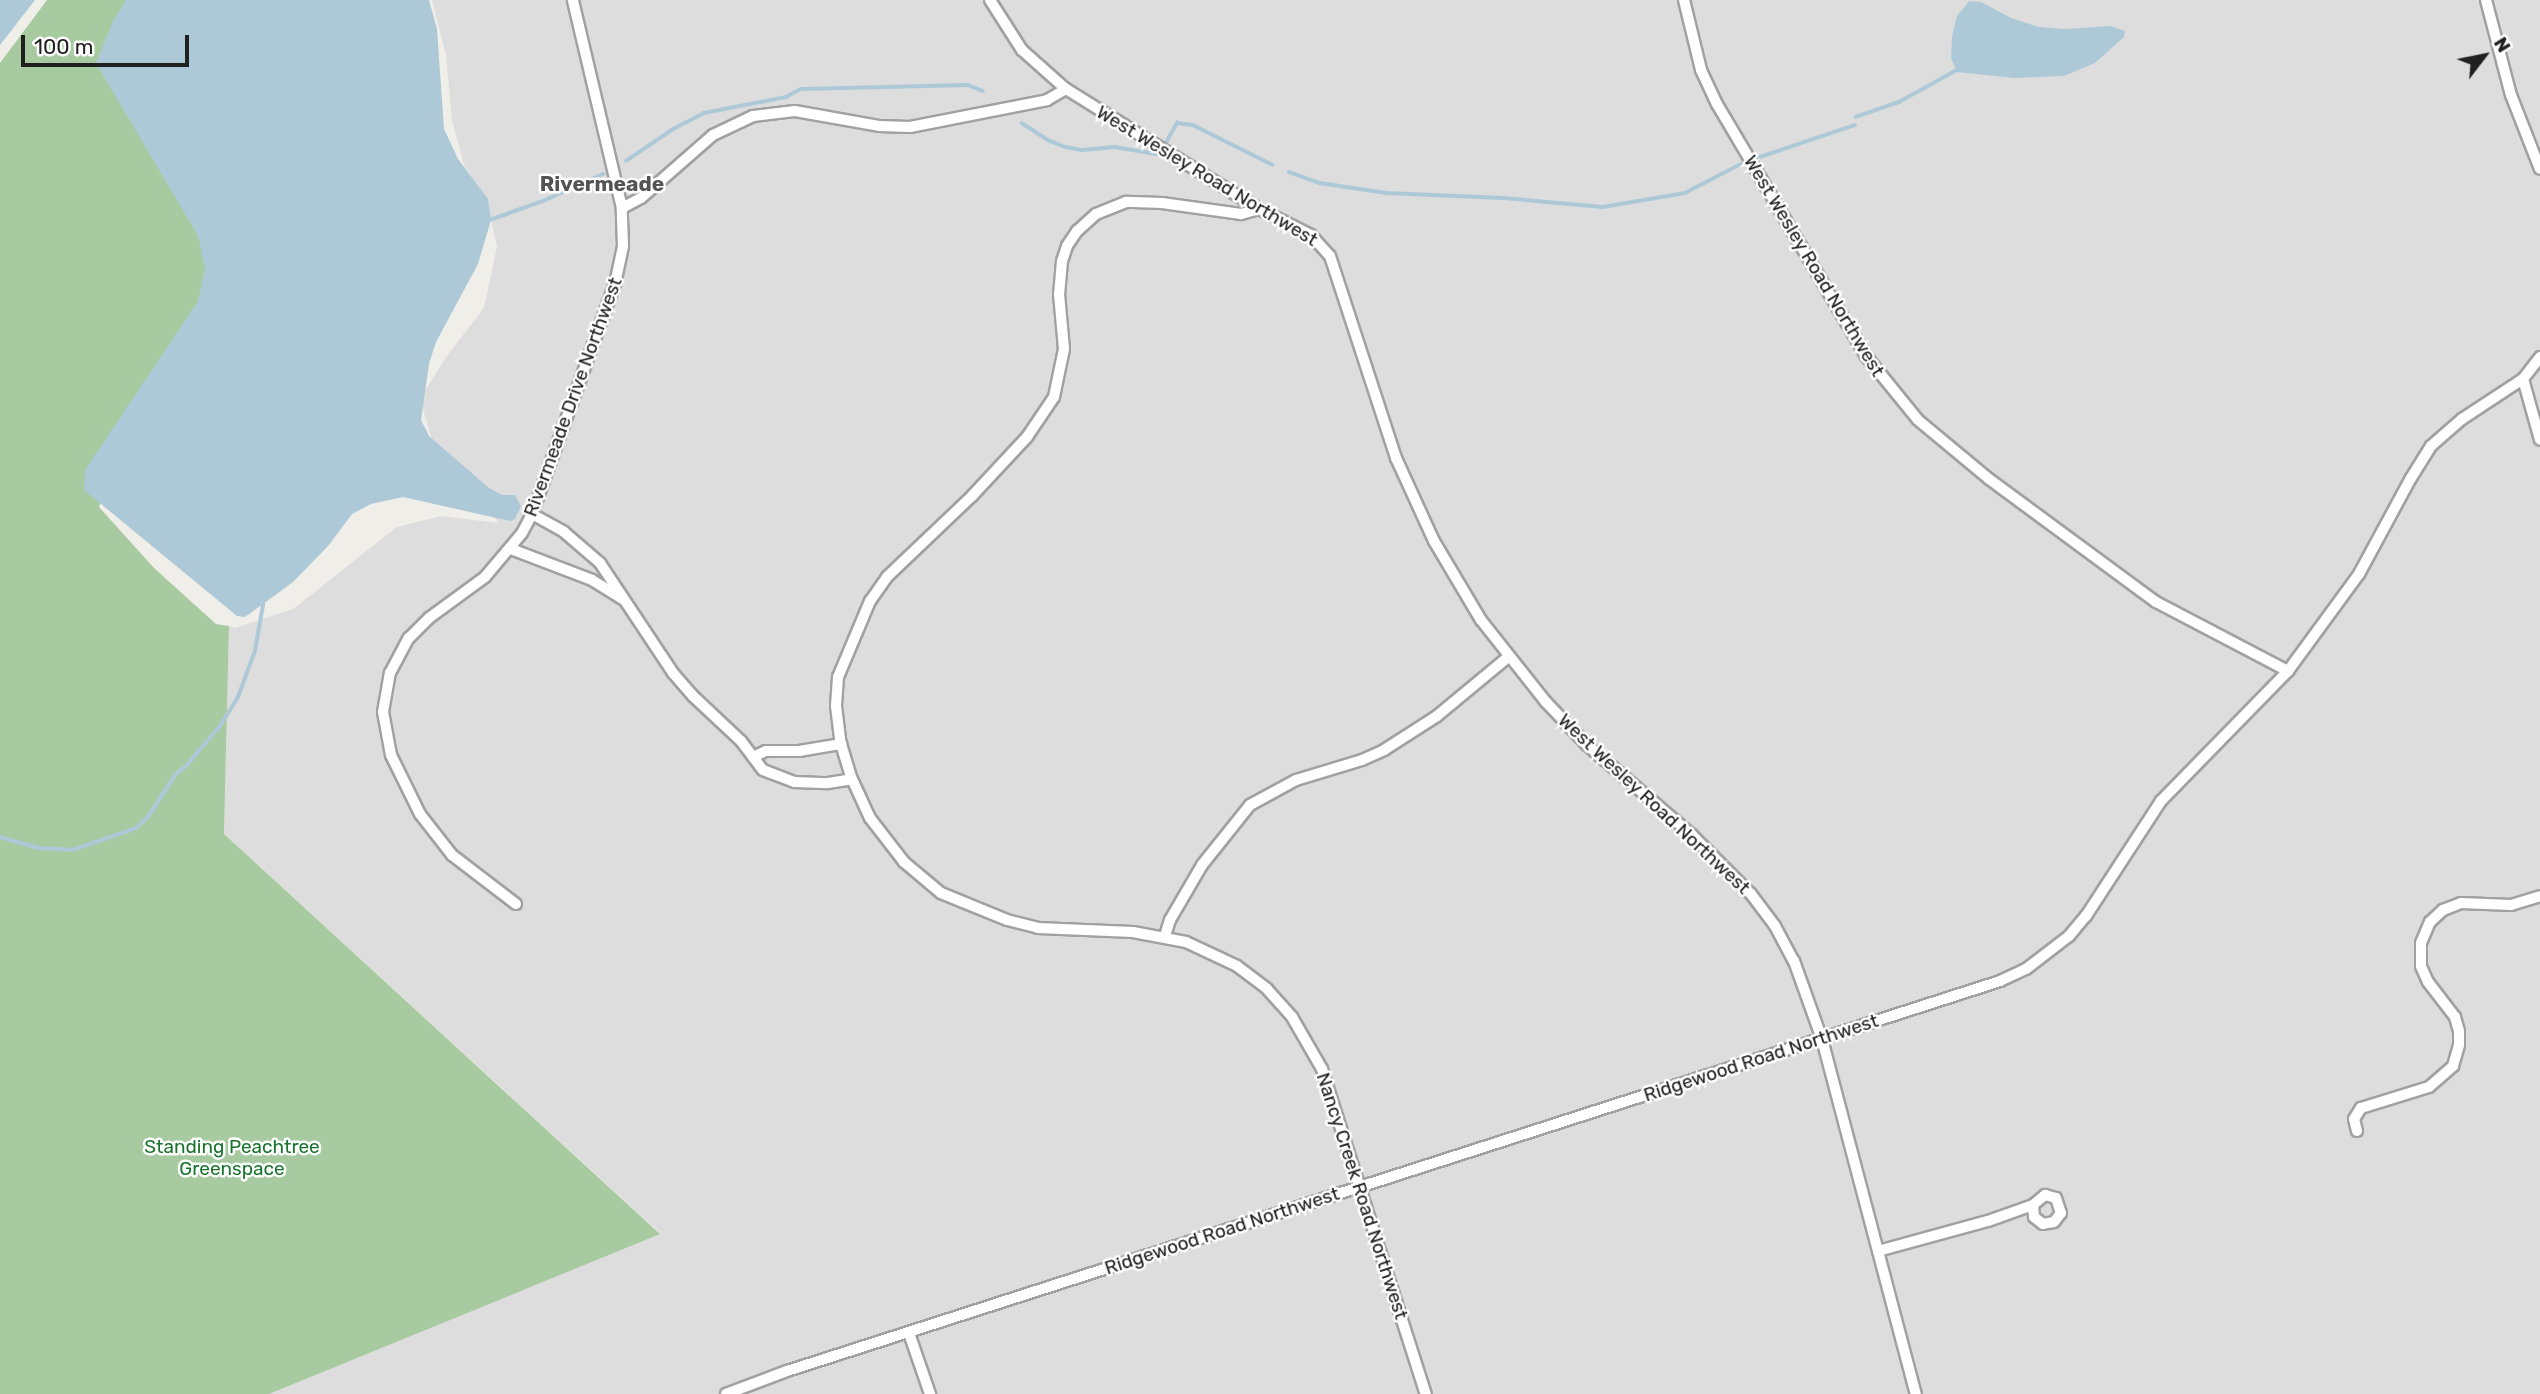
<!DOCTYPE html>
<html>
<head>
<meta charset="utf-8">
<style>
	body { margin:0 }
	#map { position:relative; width:2540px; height:1394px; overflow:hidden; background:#efeee8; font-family:Rubik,sans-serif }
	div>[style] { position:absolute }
	.residential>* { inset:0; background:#dedddd }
	.forest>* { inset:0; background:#a8caa1 }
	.water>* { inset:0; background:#adc9d8 }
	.stream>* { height:3.5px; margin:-1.75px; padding:0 1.75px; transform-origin:1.75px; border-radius:1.75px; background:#adc9d8 }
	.roads { filter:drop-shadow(2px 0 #a1a1a1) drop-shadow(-2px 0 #a1a1a1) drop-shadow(0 2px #a1a1a1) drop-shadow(0 -2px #a1a1a1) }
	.minor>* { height:10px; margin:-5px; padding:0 5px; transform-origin:5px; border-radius:5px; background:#fff }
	span { translate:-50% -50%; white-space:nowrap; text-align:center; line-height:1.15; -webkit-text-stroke:5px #fff; paint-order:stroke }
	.street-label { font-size:19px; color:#202020 }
	.park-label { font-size:19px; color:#19732c }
	.neighbourhood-label { font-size:21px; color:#535353; font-weight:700 }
	.north { position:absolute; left:2449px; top:21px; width:70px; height:70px; -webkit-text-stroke:5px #fff; paint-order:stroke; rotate:58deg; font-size:19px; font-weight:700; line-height:28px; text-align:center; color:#202020 }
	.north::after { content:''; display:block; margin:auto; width:24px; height:32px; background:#202020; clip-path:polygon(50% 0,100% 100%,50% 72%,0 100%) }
	.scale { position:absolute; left:21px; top:35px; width:168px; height:32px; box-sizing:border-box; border:4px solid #202020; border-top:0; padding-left:9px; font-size:21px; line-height:24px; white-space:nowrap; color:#202020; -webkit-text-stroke:5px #fff; paint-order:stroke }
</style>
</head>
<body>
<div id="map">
	<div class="residential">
		<i style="clip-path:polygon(432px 0,2540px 0,2540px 1394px,269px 1394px,660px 1233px,224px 834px,229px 626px,235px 628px,293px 609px,397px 527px,441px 516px,498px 523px,475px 487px,435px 450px,420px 399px,446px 357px,484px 308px,497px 247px,487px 202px,464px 165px,452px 120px,446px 55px)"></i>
	</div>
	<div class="forest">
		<i style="clip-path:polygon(47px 0,150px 0,212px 289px,148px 380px,99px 507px,154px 568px,216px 624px,229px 626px,224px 834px,660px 1234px,269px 1394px,0 1394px,0 63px)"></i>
	</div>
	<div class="water">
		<i style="clip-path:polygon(0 0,35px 0,0 45px)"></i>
		<i style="clip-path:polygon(126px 0,429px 0,437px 29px,444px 129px,458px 159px,488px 199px,491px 220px,478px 264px,436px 342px,429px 364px,421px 420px,429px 436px,489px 488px,502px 495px,515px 495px,521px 506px,515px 519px,510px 521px,403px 497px,371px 504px,352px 514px,328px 546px,293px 582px,245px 617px,237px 616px,84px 490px,85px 470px,198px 301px,205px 268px,198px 236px,96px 63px,114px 19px)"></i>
		<i style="clip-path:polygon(1969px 1px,1981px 2px,2011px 18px,2039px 27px,2065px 29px,2111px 26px,2125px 31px,2124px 37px,2095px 63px,2064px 76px,2014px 78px,1957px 72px,1951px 58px,1952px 36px,1957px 16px)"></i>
	</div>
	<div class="stream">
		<i style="left:1856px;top:117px;width:46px;rotate:-19.2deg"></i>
		<i style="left:1899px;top:102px;width:64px;rotate:-29deg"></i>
		<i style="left:1022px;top:123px;width:33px;rotate:33deg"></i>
		<i style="left:1050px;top:141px;width:17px;rotate:21deg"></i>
		<i style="left:1066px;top:147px;width:16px;rotate:11deg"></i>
		<i style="left:1082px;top:150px;width:33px;rotate:-5deg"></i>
		<i style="left:1115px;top:147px;width:43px;rotate:9.5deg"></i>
		<i style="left:1167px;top:141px;width:21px;rotate:-61deg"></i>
		<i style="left:1177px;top:123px;width:16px;rotate:7deg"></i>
		<i style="left:1193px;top:125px;width:89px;rotate:26.6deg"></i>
		<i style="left:1760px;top:157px;width:100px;rotate:-18.6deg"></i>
		<i style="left:626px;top:161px;width:59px;rotate:-34deg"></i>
		<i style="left:675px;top:128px;width:33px;rotate:-27deg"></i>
		<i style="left:704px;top:113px;width:84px;rotate:-11deg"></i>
		<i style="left:786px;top:97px;width:17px;rotate:-28deg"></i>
		<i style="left:801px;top:89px;width:167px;rotate:-1.4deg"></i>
		<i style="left:968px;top:85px;width:16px;rotate:22deg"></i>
		<i style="left:1289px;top:172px;width:33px;rotate:20deg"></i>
		<i style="left:1320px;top:183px;width:67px;rotate:8.6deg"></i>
		<i style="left:1386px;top:193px;width:117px;rotate:2.4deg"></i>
		<i style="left:1503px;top:198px;width:100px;rotate:5.1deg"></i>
		<i style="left:1603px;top:207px;width:83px;rotate:-9.7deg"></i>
		<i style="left:1685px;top:193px;width:63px;rotate:-27.4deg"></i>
		<i style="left:490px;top:220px;width:56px;rotate:-19.7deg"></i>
		<i style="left:543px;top:201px;width:66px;rotate:-24.2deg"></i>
		<i style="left:0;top:837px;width:41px;rotate:15.8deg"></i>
		<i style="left:39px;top:848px;width:34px;rotate:3deg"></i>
		<i style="left:73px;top:850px;width:67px;rotate:-19.2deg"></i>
		<i style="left:136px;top:828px;width:16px;rotate:-43deg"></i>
		<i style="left:148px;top:817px;width:50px;rotate:-57.3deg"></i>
		<i style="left:175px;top:775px;width:17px;rotate:-40deg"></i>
		<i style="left:188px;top:764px;width:50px;rotate:-49.9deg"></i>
		<i style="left:220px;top:726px;width:34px;rotate:-58deg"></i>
		<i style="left:238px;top:697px;width:49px;rotate:-69.7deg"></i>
		<i style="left:255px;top:651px;width:47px;rotate:-80.1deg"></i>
	</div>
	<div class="roads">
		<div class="minor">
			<i style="left:990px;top:0;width:59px;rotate:57.4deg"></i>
			<i style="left:1022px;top:50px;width:59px;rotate:41.6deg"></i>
			<i style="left:1066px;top:89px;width:227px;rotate:31.9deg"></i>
			<i style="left:1259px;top:209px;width:58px;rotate:26.6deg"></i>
			<i style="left:1311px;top:235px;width:28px;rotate:48deg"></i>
			<i style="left:1330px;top:256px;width:213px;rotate:71.9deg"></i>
			<i style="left:1396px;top:458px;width:91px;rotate:65.4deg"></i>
			<i style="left:1434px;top:541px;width:92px;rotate:59.3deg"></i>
			<i style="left:1481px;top:620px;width:105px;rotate:51.6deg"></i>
			<i style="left:1546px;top:702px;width:59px;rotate:46.4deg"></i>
			<i style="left:1587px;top:745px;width:138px;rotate:40.6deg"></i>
			<i style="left:1692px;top:835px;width:83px;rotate:45deg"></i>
			<i style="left:1751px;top:894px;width:40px;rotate:53deg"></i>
			<i style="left:1775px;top:926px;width:40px;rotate:62deg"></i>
			<i style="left:1794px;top:961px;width:83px;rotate:70.3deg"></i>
			<i style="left:1822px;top:1039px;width:367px;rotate:75.2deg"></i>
			<i style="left:1684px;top:0;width:72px;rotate:76.3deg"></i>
			<i style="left:1701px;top:70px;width:38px;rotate:65deg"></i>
			<i style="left:1717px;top:104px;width:293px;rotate:59.4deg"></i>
			<i style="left:1866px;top:356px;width:82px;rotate:50.9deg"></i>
			<i style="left:1918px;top:420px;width:92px;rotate:39.7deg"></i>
			<i style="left:1989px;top:479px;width:207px;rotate:36.4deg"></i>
			<i style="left:2156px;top:602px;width:149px;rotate:27.6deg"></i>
			<i style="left:2486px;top:0;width:98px;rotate:75.3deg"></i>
			<i style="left:2511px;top:95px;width:79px;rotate:68.6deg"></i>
			<i style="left:622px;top:208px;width:21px;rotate:-28deg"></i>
			<i style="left:641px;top:198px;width:96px;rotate:-41.2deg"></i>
			<i style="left:713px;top:135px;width:44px;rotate:-25.4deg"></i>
			<i style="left:753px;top:116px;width:42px;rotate:-6.8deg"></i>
			<i style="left:795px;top:111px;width:85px;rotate:10.1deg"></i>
			<i style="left:879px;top:126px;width:31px;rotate:2deg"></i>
			<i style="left:910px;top:127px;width:140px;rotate:-11.1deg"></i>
			<i style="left:1047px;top:100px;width:22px;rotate:-30deg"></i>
			<i style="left:1259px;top:209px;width:19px;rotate:164deg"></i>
			<i style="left:1241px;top:214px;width:80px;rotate:-172.1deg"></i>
			<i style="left:1162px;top:203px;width:36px;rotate:-178deg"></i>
			<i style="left:1126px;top:202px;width:32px;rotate:158deg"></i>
			<i style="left:1096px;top:214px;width:25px;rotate:138deg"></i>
			<i style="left:1077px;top:231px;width:18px;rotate:124deg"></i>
			<i style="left:1067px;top:246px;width:16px;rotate:108deg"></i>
			<i style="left:1062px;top:261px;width:33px;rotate:95deg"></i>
			<i style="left:1059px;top:294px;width:55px;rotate:84.8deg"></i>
			<i style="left:1064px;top:349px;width:49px;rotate:101.8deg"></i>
			<i style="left:1054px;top:397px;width:48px;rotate:124deg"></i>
			<i style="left:1027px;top:437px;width:81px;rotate:133deg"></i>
			<i style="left:972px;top:496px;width:117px;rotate:136.4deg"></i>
			<i style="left:887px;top:577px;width:29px;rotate:125deg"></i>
			<i style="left:870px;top:601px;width:82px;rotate:112.8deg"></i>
			<i style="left:838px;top:677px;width:29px;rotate:94deg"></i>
			<i style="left:836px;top:706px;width:38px;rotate:83deg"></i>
			<i style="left:841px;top:744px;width:37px;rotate:73deg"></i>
			<i style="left:852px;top:779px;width:43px;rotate:65.2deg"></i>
			<i style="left:870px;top:818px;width:56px;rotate:52.3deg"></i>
			<i style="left:904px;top:862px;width:48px;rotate:40deg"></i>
			<i style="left:941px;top:893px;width:71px;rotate:22.2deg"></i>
			<i style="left:1007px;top:920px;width:32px;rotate:14deg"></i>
			<i style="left:1038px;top:928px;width:95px;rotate:2.4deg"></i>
			<i style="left:1133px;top:932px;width:54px;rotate:10.7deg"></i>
			<i style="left:1186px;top:942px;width:56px;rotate:25.2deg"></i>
			<i style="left:1237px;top:966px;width:38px;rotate:37deg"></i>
			<i style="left:1267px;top:989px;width:38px;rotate:48deg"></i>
			<i style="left:1292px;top:1017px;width:60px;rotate:60deg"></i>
			<i style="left:1322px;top:1069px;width:341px;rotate:72.3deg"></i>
			<i style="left:2523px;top:379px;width:63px;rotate:74.4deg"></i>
			<i style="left:532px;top:514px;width:37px;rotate:29deg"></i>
			<i style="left:564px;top:532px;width:48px;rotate:40.7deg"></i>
			<i style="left:600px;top:563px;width:132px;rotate:56.4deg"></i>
			<i style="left:673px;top:673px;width:30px;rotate:49deg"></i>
			<i style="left:693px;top:696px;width:66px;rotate:43.2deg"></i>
			<i style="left:741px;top:741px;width:36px;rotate:53deg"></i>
			<i style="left:763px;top:770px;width:34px;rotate:21deg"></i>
			<i style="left:795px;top:782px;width:33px;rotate:2deg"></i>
			<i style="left:828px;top:783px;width:24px;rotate:-9deg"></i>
			<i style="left:511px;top:549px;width:87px;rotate:20.9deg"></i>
			<i style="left:592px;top:580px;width:36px;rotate:32deg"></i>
			<i style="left:753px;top:757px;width:14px;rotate:-25deg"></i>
			<i style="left:766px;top:751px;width:33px"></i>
			<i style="left:799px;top:751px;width:43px;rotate:-9.5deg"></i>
			<i style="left:516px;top:904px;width:81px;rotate:-142.6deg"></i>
			<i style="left:452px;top:855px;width:52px;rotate:-128deg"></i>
			<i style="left:420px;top:814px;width:66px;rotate:-116.2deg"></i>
			<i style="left:391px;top:755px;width:44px;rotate:-100.5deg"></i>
			<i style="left:383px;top:712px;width:40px;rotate:-80deg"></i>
			<i style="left:390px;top:673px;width:40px;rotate:-62deg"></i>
			<i style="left:409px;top:638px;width:28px;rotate:-45deg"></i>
			<i style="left:429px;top:618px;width:69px;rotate:-36.2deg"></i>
			<i style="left:485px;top:577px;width:57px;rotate:-49.9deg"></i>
			<i style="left:522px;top:533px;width:21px;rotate:-62deg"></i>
			<i style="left:532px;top:514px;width:245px;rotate:-70.2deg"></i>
			<i style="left:615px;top:284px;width:39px;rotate:-78deg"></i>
			<i style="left:623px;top:246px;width:38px;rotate:-92deg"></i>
			<i style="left:622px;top:208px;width:214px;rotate:-103.3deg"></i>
			<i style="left:1165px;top:936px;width:17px;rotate:-73deg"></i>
			<i style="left:1170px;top:920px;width:64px;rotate:-59.8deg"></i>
			<i style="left:1202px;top:865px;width:77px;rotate:-51.3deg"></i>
			<i style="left:1250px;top:805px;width:52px;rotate:-28.5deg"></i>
			<i style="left:1296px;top:780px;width:69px;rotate:-16.9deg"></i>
			<i style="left:1362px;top:760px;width:24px;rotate:-24deg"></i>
			<i style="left:1384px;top:750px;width:63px;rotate:-32.7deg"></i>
			<i style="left:1437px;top:716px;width:92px;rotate:-39.7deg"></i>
			<i style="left:2357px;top:1131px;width:12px;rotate:-104deg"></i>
			<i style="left:2354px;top:1119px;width:13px;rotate:-58deg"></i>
			<i style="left:2361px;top:1108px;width:71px;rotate:-17.2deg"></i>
			<i style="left:2429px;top:1087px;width:32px;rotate:-41deg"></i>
			<i style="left:2453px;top:1066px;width:22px;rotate:-74deg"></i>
			<i style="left:2459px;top:1045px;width:14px;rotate:-90deg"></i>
			<i style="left:2459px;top:1031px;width:15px;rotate:-106deg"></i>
			<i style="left:2455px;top:1017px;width:44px;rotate:-127.6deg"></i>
			<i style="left:2428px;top:982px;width:17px;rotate:-114deg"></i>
			<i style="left:2421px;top:966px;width:23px;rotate:-90deg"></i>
			<i style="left:2421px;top:943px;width:23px;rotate:-67deg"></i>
			<i style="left:2430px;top:922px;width:18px;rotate:-43deg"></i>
			<i style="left:2443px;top:910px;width:19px;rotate:-21deg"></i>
			<i style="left:2461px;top:903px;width:50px;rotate:2.3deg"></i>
			<i style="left:2511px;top:905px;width:30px;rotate:-17deg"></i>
			<i style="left:1878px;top:1251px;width:114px;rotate:-15.3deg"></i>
			<i style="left:1988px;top:1221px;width:48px;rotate:-19.6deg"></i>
			<i style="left:2033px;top:1205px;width:16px;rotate:-40deg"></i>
			<i style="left:2045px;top:1195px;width:11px;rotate:15deg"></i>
			<i style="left:2056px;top:1198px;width:16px;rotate:72deg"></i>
			<i style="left:2061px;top:1213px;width:11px;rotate:128deg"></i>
			<i style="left:2054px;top:1222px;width:11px;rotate:170deg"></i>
			<i style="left:2043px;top:1224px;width:11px;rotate:-142deg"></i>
			<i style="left:2034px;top:1217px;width:12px;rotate:-95deg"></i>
			<i style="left:909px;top:1333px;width:65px;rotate:71deg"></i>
			<i style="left:726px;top:1394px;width:65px;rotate:-20.7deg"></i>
			<i style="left:787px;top:1371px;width:1274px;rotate:-17.82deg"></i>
			<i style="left:2000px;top:981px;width:29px;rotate:-25deg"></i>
			<i style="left:2026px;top:969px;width:54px;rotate:-37.5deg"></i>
			<i style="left:2069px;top:936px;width:26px;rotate:-50deg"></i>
			<i style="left:2086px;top:916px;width:137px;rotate:-56.9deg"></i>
			<i style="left:2161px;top:801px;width:182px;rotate:-45.7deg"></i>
			<i style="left:2288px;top:671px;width:120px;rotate:-53.8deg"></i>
			<i style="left:2359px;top:574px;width:109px;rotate:-61.6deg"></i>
			<i style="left:2411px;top:478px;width:38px;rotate:-58deg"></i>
			<i style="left:2431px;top:446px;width:41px;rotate:-41.1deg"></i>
			<i style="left:2462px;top:419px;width:73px;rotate:-33.3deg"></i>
			<i style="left:2523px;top:379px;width:28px;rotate:-52deg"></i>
		</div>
	</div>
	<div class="street-label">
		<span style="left:1207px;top:176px;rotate:31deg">West Wesley Road Northwest</span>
		<span style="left:1814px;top:266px;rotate:59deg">West Wesley Road Northwest</span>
		<span style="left:573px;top:397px;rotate:-70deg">Rivermeade Drive Northwest</span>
		<span style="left:1654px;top:804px;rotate:43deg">West Wesley Road Northwest</span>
		<span style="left:1761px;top:1058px;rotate:-18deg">Ridgewood Road Northwest</span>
		<span style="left:1362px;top:1196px;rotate:72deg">Nancy Creek Road Northwest</span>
		<span style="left:1222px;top:1231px;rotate:-18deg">Ridgewood Road Northwest</span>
	</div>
	<div class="park-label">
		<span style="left:232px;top:1158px">Standing Peachtree<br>Greenspace</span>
	</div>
	<div class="neighbourhood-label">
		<span style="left:602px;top:184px">Rivermeade</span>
	</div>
	<div class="north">N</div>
	<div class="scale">100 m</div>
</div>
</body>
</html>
